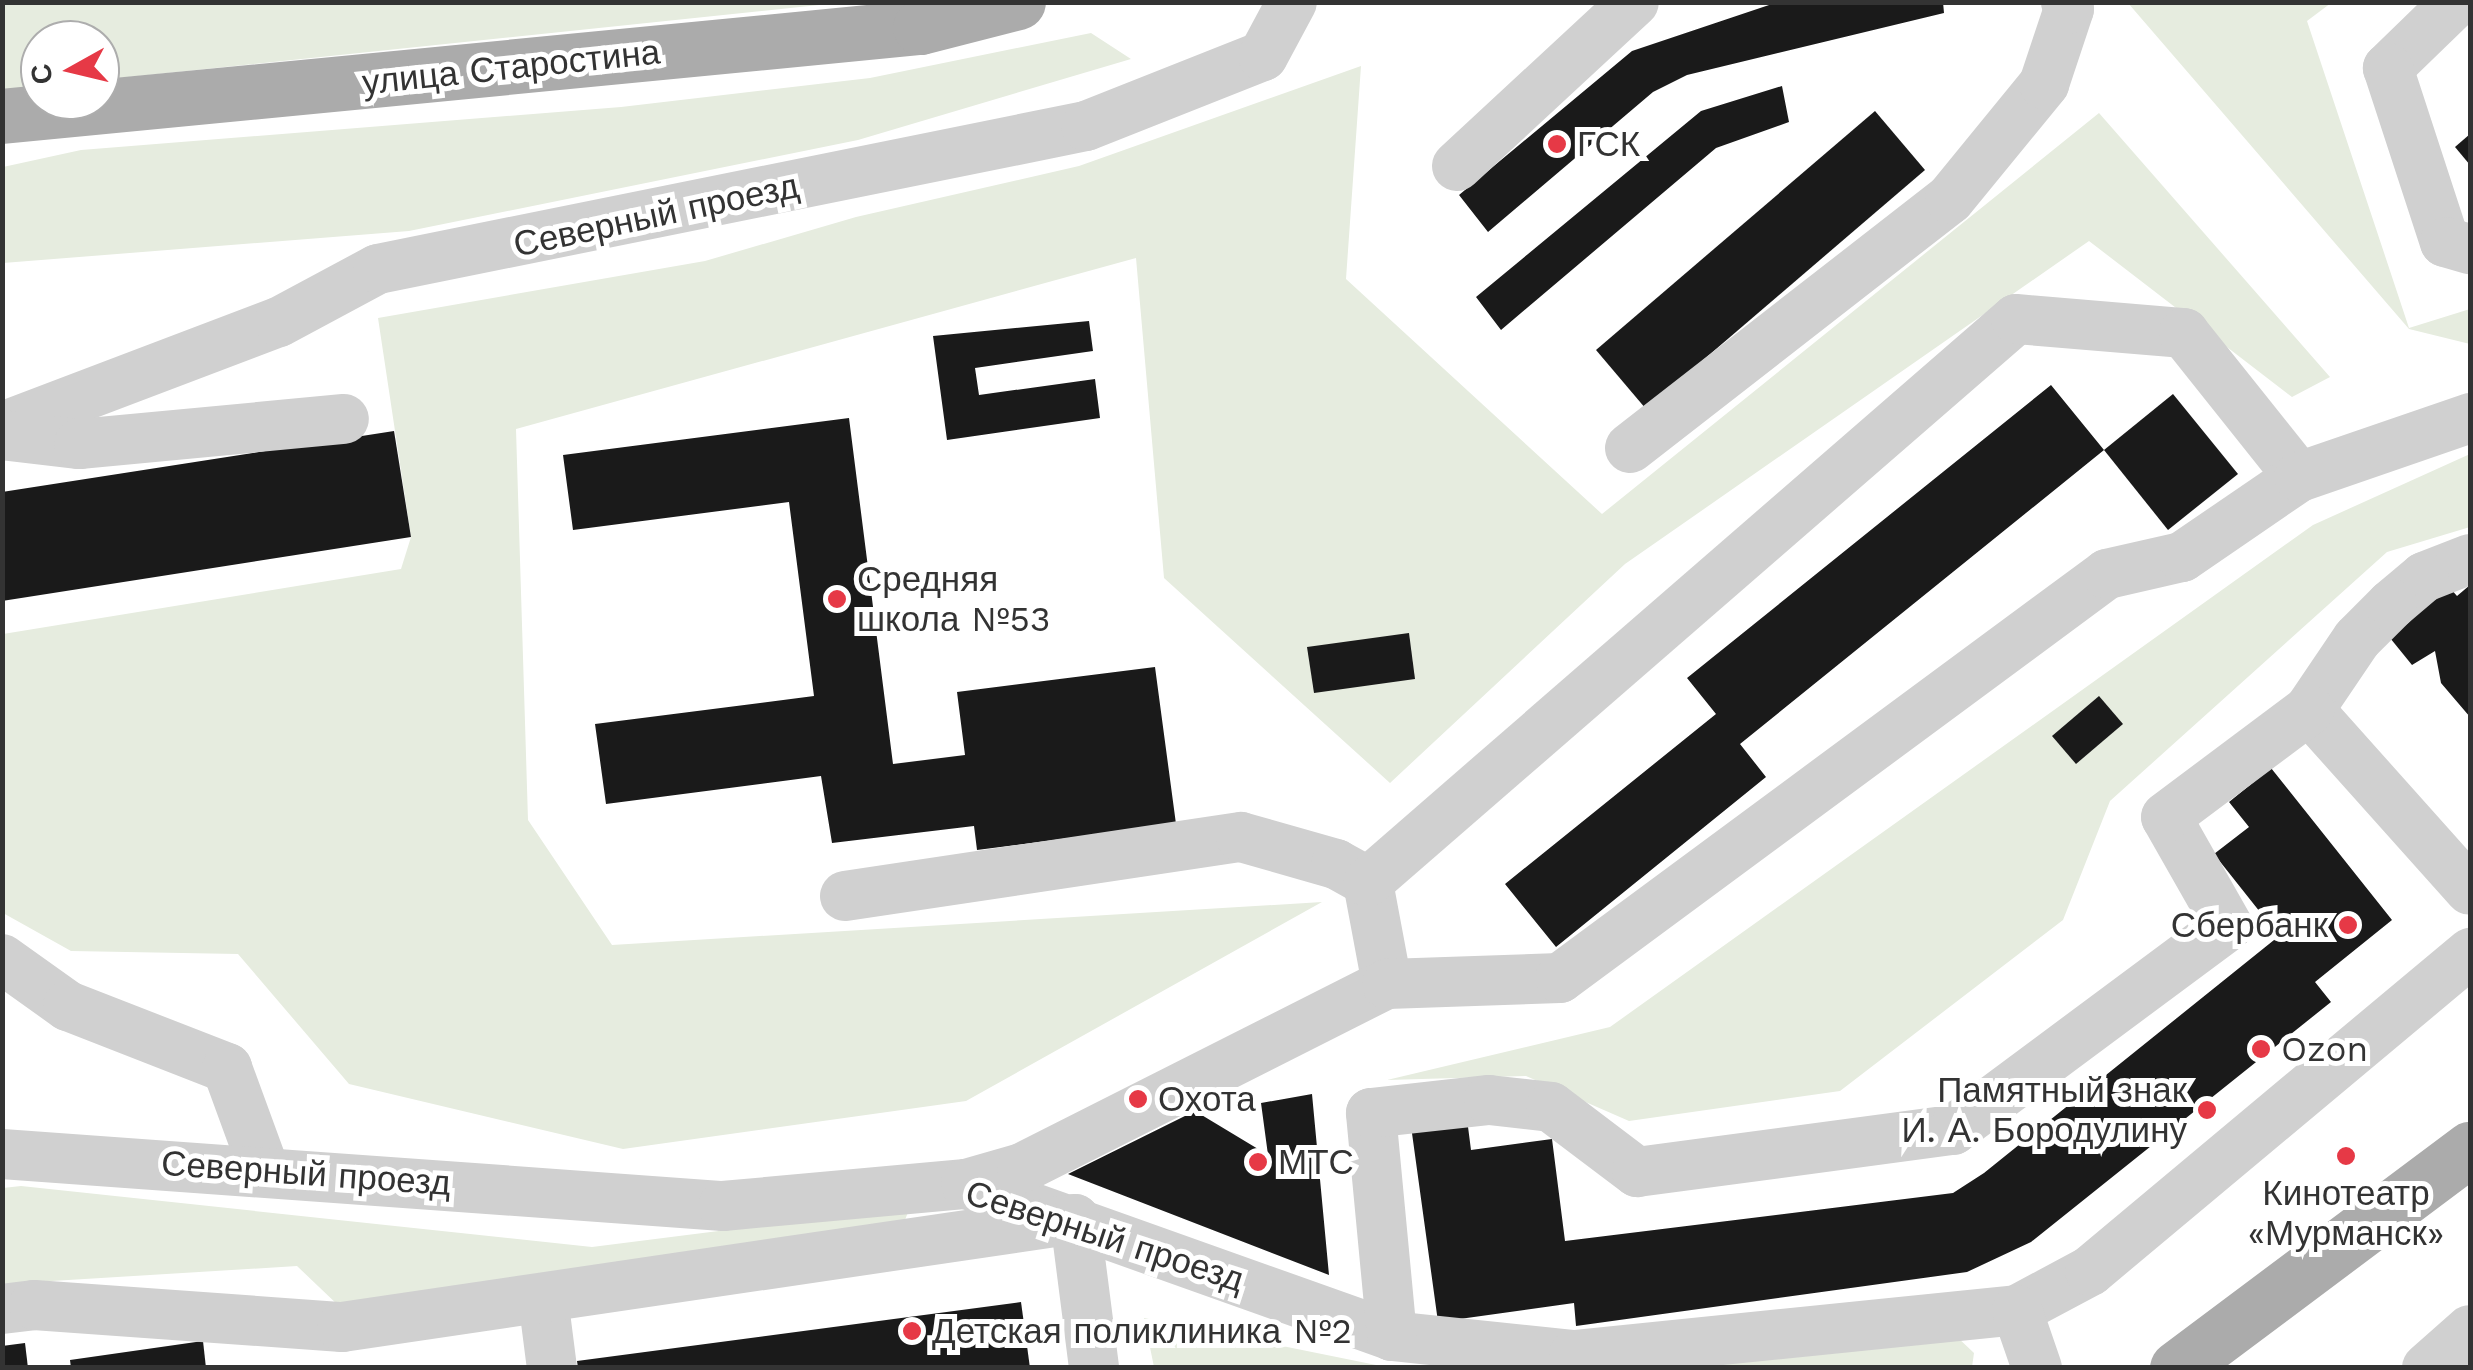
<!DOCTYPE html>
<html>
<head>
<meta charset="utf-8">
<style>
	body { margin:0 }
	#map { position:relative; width:2473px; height:1370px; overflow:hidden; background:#fff; font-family:"Work Sans",sans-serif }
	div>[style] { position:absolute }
	.green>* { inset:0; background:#e6ecdf }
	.building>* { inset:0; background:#1a1a1a }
	.minor>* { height:50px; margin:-25px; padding:0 25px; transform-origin:25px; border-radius:25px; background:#d0d0d0 }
	.major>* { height:55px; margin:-27.5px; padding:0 27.5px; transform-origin:27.5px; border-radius:27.5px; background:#ababab }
	.dots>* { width:28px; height:28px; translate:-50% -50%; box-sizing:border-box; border:5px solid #fff; border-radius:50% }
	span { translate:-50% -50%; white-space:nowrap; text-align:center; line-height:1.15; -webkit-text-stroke:10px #fff; paint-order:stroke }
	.street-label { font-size:35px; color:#333 }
	.poi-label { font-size:35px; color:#333 }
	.left { translate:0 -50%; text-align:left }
	.right { translate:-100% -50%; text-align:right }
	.frame { position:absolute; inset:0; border:5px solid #333; pointer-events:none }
	.north { position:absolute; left:20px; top:20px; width:100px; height:100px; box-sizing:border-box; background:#fff; border:2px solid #adadad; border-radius:50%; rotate:262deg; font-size:28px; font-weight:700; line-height:40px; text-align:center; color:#333 }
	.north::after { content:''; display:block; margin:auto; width:35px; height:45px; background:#e63946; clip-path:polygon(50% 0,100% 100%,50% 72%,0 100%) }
</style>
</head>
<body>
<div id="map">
	<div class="green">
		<i style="clip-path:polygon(2px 3px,838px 3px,100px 80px,100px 40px,40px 40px,40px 86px,3px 90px)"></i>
		<i style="clip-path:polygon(2128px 3px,2331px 3px,2307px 21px,2409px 328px,2470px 309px,2470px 344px,2409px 329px)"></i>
		<i style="clip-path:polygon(1091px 33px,1131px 59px,858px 140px,409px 231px,3px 263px,3px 167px,81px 150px,621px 107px,870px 78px)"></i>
		<i style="clip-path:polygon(1361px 66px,1346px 279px,1602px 514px,2099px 113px,2330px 377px,2292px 397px,2089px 241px,1625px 564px,1390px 783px,1164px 578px,1136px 258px,516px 429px,528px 820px,612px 945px,1322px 902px,966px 1101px,623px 1149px,349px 1084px,238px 954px,71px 951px,3px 913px,3px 634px,401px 569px,411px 537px,378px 318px,705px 261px,856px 217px,1079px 166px)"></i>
		<i style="clip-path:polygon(2470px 454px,2470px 527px,2387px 552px,2110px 801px,2063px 920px,1840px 1091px,1629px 1121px,1526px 1076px,1387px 1080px,1610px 1027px,2313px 525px)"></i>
		<i style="clip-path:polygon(21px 1186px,592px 1247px,910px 1207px,905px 1220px,340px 1307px,297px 1266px,3px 1284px,3px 1188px)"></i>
		<i style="clip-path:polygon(1144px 1318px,1381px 1366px,1393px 1367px,1154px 1367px)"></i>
		<i style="clip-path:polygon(1955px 1335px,1974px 1353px,1972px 1367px,1690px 1368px)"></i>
	</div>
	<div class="building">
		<i style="clip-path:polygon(1778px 2px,1943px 2px,1944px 13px,1687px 75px,1653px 92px,1488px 232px,1459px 195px,1632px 51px)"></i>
		<i style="clip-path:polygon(1782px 86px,1789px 122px,1716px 148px,1501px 330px,1476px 297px,1701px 111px)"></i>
		<i style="clip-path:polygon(1875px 111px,1925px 170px,1646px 409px,1596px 350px)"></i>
		<i style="clip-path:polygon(2470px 134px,2470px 165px,2455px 147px)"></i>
		<i style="clip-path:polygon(1089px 321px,1093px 351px,975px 368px,979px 395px,1095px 379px,1100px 418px,947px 440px,933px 336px)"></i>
		<i style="clip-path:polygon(2051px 385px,2104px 450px,1740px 744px,1766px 777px,1556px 947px,1505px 884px,1716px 714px,1687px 678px)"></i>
		<i style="clip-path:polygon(2173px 394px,2238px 474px,2168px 530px,2104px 450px)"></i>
		<i style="clip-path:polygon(849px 418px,893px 764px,965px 755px,957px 692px,1155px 667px,1176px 824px,977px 850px,974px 826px,832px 843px,821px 776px,606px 804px,595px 724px,814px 696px,789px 502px,573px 530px,563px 455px)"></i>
		<i style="clip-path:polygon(394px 431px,411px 537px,2px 601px,2px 492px)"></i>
		<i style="clip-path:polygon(2443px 580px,2457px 596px,2470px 585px,2470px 717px,2441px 683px,2435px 651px,2412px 665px,2386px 633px)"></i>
		<i style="clip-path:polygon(1409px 633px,1415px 679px,1314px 693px,1307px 647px)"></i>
		<i style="clip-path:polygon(2099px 696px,2123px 724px,2076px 764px,2052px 736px)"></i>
		<i style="clip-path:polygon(2271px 768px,2392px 920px,2315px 982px,2331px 1002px,2031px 1242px,1967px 1272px,1576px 1326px,1574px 1303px,1438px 1322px,1411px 1126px,1467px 1119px,1471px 1150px,1552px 1139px,1565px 1241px,1953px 1193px,1984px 1173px,2279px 936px,2214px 854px,2249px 827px,2229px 802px)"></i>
		<i style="clip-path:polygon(1312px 1094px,1329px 1275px,1068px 1174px,1195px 1111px,1268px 1155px,1261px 1103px)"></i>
		<i style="clip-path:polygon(1021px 1302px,1030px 1368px,578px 1368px,577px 1361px)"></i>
		<i style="clip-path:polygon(203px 1341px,206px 1368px,71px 1368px,70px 1360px)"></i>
		<i style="clip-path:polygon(25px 1343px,28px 1368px,2px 1368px,2px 1346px)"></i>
	</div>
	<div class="minor">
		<i style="left:2456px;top:2px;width:95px;rotate:135.9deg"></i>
		<i style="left:2388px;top:68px;width:183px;rotate:71.9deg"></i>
		<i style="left:2445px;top:242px;width:26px;rotate:16deg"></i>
		<i style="left:1457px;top:166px;width:241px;rotate:-42.8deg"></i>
		<i style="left:2px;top:427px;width:296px;rotate:-20.8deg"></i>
		<i style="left:279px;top:322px;width:112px;rotate:-28.2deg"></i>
		<i style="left:378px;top:269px;width:722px;rotate:-11.42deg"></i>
		<i style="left:1086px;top:126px;width:190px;rotate:-21.6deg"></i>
		<i style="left:1263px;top:56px;width:61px;rotate:-61.8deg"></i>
		<i style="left:2px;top:435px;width:78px;rotate:6.7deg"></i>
		<i style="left:79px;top:444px;width:266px;rotate:-5.4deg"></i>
		<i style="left:1630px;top:448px;width:405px;rotate:-37.9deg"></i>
		<i style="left:1950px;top:199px;width:149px;rotate:-50.7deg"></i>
		<i style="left:2044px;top:84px;width:79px;rotate:-71.6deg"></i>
		<i style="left:2069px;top:9px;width:8px;rotate:-113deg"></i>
		<i style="left:2470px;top:559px;width:49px;rotate:158.6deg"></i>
		<i style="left:2424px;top:577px;width:42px;rotate:139.8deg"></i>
		<i style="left:2392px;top:604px;width:49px;rotate:135deg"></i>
		<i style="left:2357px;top:639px;width:86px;rotate:124.1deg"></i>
		<i style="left:2309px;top:710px;width:241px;rotate:48.2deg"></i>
		<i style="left:845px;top:896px;width:400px;rotate:-8.5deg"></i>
		<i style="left:1241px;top:837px;width:99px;rotate:15.9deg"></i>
		<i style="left:1336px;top:864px;width:37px;rotate:29deg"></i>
		<i style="left:2px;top:959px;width:81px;rotate:35.5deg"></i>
		<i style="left:68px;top:1006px;width:171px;rotate:21.3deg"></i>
		<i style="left:227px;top:1068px;width:108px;rotate:69.9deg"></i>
		<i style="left:1387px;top:984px;width:104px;rotate:-100.6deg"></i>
		<i style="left:1368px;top:882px;width:858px;rotate:-40.98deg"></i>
		<i style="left:2016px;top:319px;width:169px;rotate:4.8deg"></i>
		<i style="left:2184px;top:333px;width:184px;rotate:51.4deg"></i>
		<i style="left:2px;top:1154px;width:723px;rotate:4.13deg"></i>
		<i style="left:723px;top:1206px;width:244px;rotate:-5.2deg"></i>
		<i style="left:966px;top:1184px;width:452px;rotate:19.6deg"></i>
		<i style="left:1392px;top:1336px;width:183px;rotate:6deg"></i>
		<i style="left:1574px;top:1355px;width:445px;rotate:-5.8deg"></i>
		<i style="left:2017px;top:1310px;width:83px;rotate:-28.1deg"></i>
		<i style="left:2090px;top:1271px;width:496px;rotate:-39.9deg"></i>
		<i style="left:966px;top:1184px;width:58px;rotate:-15.9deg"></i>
		<i style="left:1022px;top:1168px;width:409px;rotate:-26.8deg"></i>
		<i style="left:1387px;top:984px;width:173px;rotate:-2deg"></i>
		<i style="left:1560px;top:978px;width:680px;rotate:-36.45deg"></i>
		<i style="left:2107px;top:574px;width:77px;rotate:-12.8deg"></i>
		<i style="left:2182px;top:557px;width:142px;rotate:-34.4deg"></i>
		<i style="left:2299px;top:477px;width:181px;rotate:-19deg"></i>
		<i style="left:543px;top:1298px;width:71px;rotate:82.7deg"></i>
		<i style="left:2px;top:1309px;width:32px;rotate:-7deg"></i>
		<i style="left:34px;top:1305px;width:309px;rotate:4.1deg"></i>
		<i style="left:342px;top:1327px;width:741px;rotate:-8.38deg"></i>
		<i style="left:1075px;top:1219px;width:150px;rotate:82.7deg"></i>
		<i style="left:2017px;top:1310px;width:61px;rotate:71deg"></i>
		<i style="left:1392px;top:1336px;width:224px;rotate:-95.4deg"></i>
		<i style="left:1371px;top:1113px;width:119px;rotate:-6.3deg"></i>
		<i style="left:1489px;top:1100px;width:62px;rotate:6.4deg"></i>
		<i style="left:1551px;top:1107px;width:108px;rotate:37.1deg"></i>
		<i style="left:1637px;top:1172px;width:319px;rotate:-7.6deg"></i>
		<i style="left:1953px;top:1130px;width:342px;rotate:-36.6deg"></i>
		<i style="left:2228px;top:926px;width:125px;rotate:-119.6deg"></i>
		<i style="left:2166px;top:817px;width:179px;rotate:-36.8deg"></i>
		<i style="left:2427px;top:1368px;width:57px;rotate:-41.5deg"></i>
	</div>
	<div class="major">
		<i style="left:2px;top:116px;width:922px;rotate:-5.54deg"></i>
		<i style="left:920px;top:27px;width:101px;rotate:-14.3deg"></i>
		<i style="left:2177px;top:1368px;width:366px;rotate:-36.8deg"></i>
	</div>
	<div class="dots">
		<i style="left:1557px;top:144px;background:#e63946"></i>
		<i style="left:837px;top:599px;background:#e63946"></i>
		<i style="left:2348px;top:925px;background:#e63946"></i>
		<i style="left:2261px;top:1049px;background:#e63946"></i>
		<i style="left:1138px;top:1099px;background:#e63946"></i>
		<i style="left:2207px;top:1110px;background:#e63946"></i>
		<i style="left:2346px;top:1156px;background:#e63946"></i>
		<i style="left:1258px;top:1162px;background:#e63946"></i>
		<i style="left:912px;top:1331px;background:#e63946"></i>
	</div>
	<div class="street-label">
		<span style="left:511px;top:67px;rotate:-6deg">улица Старостина</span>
		<span style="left:656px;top:215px;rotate:-12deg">Северный проезд</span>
		<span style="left:306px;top:1173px;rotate:4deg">Северный проезд</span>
		<span style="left:1105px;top:1236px;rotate:18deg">Северный проезд</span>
	</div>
	<div class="poi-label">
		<span class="left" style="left:1577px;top:144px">ГСК</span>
		<span class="left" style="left:857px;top:599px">Средняя<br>школа №53</span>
		<span class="right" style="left:2328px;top:925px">Сбербанк</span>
		<span class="left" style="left:2281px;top:1049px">Ozon</span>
		<span class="right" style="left:2187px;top:1110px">Памятный знак<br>И. А. Бородулину</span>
		<span class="left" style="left:1158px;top:1099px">Охота</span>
		<span class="left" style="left:1278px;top:1162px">МТС</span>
		<span style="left:2346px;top:1213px">Кинотеатр<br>«Мурманск»</span>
		<span class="left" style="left:932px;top:1331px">Детская поликлиника №2</span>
	</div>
	<div class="frame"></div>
	<div class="north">С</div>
</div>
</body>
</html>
